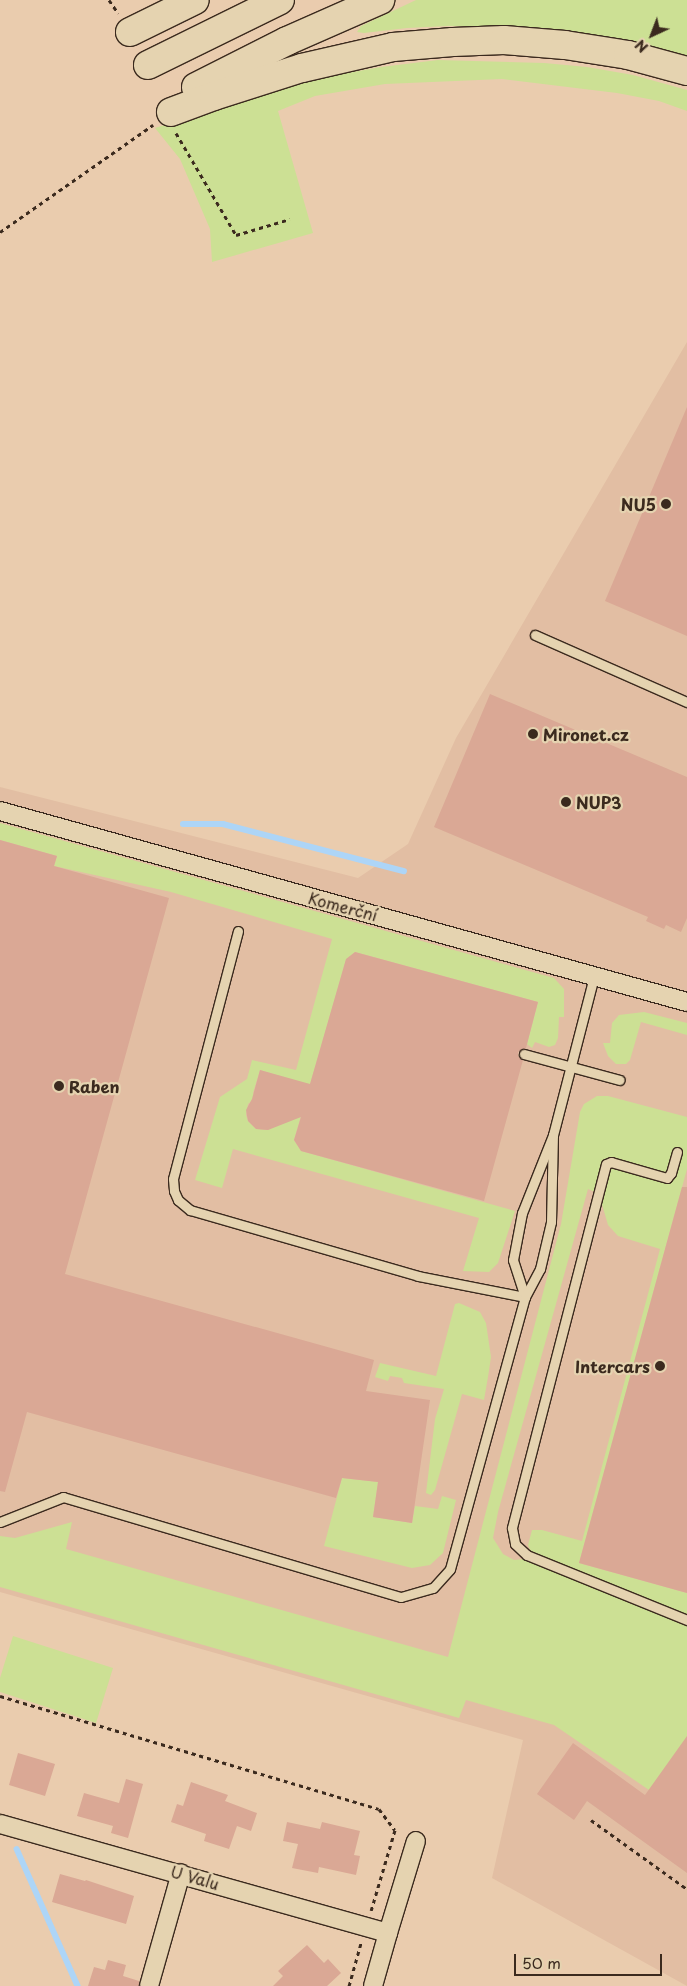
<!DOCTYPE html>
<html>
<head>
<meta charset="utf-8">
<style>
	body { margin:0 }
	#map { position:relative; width:687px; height:1986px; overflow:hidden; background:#eaccae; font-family:"Playpen Sans",sans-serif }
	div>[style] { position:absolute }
	.built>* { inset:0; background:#e2bea3 }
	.green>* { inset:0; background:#cce094 }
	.stream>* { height:5.5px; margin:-2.75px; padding:0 2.75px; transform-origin:2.75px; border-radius:2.75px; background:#add5f7 }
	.building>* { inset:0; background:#daa895 }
	.path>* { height:3px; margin-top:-1.5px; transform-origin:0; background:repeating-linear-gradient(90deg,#3b2a1e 0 4px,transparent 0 8px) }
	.roads { filter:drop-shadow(1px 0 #3b2a1e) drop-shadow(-1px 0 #3b2a1e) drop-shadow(0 1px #3b2a1e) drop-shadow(0 -1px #3b2a1e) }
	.service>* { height:9px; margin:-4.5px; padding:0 4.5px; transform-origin:4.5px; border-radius:4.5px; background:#e5d3b0 }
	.minor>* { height:18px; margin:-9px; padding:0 9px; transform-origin:9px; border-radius:9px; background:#e5d3b0 }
	.motorway>* { height:28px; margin:-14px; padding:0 14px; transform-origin:14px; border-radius:14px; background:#e5d3b0 }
	.dots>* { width:14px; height:14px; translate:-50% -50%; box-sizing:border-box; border:2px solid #e5d3b0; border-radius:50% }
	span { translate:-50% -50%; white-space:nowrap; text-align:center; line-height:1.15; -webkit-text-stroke:4.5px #e5d3b0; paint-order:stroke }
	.poi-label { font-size:16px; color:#3b2a1e; font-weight:700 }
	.right { translate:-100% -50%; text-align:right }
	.left { translate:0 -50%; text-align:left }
	.street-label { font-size:16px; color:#3b2a1e }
	.north { position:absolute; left:627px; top:10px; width:50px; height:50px; -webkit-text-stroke:4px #e5d3b0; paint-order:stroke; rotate:223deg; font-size:14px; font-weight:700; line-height:20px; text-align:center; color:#3b2a1e }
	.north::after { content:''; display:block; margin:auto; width:18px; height:22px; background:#3b2a1e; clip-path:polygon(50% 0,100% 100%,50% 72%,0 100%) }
	.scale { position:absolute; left:514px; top:1954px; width:148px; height:22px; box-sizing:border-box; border:2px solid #3b2a1e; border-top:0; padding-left:6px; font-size:15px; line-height:18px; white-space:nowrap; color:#3b2a1e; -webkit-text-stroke:4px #e5d3b0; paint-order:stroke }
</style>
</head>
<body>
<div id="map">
	<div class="built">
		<i style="clip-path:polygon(687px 342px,687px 1986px,492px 1878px,523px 1740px,0 1592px,0 787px,358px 878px,408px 844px,456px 738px)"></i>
	</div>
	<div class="green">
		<i style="clip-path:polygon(416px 0,687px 0,687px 58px,501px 27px,448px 26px,407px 28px,364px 33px,357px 32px,361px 26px)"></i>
		<i style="clip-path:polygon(438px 60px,544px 63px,587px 67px,633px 75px,687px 90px,687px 111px,659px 101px,617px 93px,502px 79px,385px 84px,315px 96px,278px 111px,313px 233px,212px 262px,210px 229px,180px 159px,155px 128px,308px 80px,381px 67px)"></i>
		<i style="clip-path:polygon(evenodd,0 823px,554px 978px,564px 989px,564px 1017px,559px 1017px,558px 1038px,555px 1045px,549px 1047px,535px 1042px,532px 1048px,527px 1044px,538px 1002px,355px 952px,346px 960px,294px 1140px,301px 1151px,515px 1211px,498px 1263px,489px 1272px,463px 1271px,479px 1218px,233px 1149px,222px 1188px,195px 1180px,220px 1097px,247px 1079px,252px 1060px,296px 1070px,332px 939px,171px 892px,54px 866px,57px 856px,0 840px,0 823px,260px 1070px,283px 1077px,278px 1124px,268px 1130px,256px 1129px,248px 1121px,246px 1115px,248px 1104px,256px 1097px,253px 1093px,260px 1070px)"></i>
		<i style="clip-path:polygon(644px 1012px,687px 1023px,687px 1035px,641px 1022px,630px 1060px,626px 1064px,616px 1064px,608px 1056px,603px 1043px,610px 1043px,612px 1023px,619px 1015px)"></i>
		<i style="clip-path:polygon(evenodd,597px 1096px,608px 1096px,687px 1117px,687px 1169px,579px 1563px,687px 1593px,687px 1816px,554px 1725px,466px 1700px,459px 1718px,0 1587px,0 1536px,15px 1538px,72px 1522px,66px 1549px,448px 1657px,561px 1224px,580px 1112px,584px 1104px,597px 1096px,588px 1189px,599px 1194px,608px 1225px,618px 1236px,660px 1249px,582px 1541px,542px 1530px,532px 1530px,528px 1545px,534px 1558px,514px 1560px,503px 1554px,493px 1538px,498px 1512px,588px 1189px)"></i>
		<i style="clip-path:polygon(459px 1303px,480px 1312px,486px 1323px,491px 1357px,488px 1377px,484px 1400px,462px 1394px,435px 1490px,431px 1495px,426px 1493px,435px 1419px,444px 1389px,404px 1383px,402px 1378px,390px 1376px,388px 1381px,375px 1377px,380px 1363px,436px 1376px,455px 1304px)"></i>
		<i style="clip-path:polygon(342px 1478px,378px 1482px,373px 1517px,412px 1523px,415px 1506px,438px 1509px,442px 1496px,456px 1500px,443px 1553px,430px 1565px,412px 1568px,324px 1546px)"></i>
		<i style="clip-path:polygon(13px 1636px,113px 1668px,96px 1723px,0 1692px,0 1678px)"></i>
	</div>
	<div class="stream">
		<i style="left:183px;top:824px;width:40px"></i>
		<i style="left:223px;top:824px;width:187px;rotate:14.6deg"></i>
		<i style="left:17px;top:1849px;width:150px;rotate:66deg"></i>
	</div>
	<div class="building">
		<i style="clip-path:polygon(687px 407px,687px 636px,605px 601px)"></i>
		<i style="clip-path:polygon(490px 694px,687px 777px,687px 918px,681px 932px,666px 925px,664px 929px,646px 921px,648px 917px,434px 827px)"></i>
		<i style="clip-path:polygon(0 840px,57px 856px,54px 866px,169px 898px,65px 1274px,374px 1360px,366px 1391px,430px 1400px,412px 1523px,373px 1517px,378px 1482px,342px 1478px,336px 1498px,27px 1412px,5px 1492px,0 1491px)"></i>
		<i style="clip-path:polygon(355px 952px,538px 1002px,526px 1048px,518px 1052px,518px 1056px,523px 1060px,484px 1201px,301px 1151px,294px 1140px,301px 1117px,268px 1130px,256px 1129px,248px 1121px,246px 1110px,252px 1099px,260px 1070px,310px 1084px,346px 959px)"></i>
		<i style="clip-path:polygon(682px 1187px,687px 1187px,687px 1593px,579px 1563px)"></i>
		<i style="clip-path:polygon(687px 1736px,687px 1873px,587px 1801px,574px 1820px,537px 1794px,573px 1743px,645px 1795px)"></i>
		<i style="clip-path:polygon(18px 1753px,55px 1764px,45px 1796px,9px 1785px)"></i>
		<i style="clip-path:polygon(126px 1779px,143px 1784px,128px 1838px,111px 1833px,113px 1826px,77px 1816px,84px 1793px,119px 1803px)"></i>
		<i style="clip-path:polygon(191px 1782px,228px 1795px,225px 1801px,257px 1813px,251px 1831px,237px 1826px,229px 1849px,204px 1841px,206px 1834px,171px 1822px,177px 1804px,183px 1806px)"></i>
		<i style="clip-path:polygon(287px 1822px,320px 1829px,322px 1822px,360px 1831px,354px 1855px,360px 1856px,356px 1875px,319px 1867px,318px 1873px,292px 1868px,298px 1844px,283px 1841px)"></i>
		<i style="clip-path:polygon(60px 1874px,85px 1881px,86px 1880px,134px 1896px,126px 1924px,52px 1902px)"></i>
		<i style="clip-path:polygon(307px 1945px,324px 1963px,328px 1959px,341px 1973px,327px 1986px,273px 1986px,283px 1976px,278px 1971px)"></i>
		<i style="clip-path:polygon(108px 1960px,126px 1965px,123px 1976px,139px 1981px,139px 1986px,88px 1986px,94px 1967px,105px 1970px)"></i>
	</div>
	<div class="path">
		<i style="left:109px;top:0;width:16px;rotate:55deg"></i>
		<i style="left:176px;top:133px;width:118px;rotate:59.5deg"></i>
		<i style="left:236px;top:235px;width:56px;rotate:-16.5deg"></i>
		<i style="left:0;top:232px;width:187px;rotate:-35deg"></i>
		<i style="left:0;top:1696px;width:395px;rotate:16.6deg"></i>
		<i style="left:379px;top:1809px;width:26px;rotate:53deg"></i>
		<i style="left:395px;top:1830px;width:84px;rotate:106.5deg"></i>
		<i style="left:591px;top:1820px;width:118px;rotate:35.7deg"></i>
		<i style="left:349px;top:1986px;width:45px;rotate:-74.4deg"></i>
	</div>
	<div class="roads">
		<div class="service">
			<i style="left:535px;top:635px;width:166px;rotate:23.8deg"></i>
			<i style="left:238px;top:931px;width:256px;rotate:104.7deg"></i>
			<i style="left:173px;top:1179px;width:12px;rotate:85deg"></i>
			<i style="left:174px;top:1191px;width:10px;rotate:66deg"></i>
			<i style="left:178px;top:1200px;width:16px;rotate:40deg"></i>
			<i style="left:190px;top:1210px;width:237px;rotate:16.1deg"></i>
			<i style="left:418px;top:1276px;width:109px;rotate:11.1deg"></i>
			<i style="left:524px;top:1054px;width:99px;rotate:15.2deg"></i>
			<i style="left:677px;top:1152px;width:22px;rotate:106deg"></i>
			<i style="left:671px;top:1173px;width:6px;rotate:129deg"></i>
			<i style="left:667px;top:1178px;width:58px;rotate:-164.1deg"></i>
			<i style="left:611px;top:1162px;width:5px;rotate:158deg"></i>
			<i style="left:606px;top:1164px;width:376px;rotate:104.5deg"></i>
			<i style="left:512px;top:1528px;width:16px;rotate:79deg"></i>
			<i style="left:515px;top:1544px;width:16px;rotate:43deg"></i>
			<i style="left:527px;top:1555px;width:173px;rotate:22.1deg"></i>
			<i style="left:525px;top:1297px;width:39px;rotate:-108deg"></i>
			<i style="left:513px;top:1260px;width:48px;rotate:-79.2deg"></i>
			<i style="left:522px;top:1213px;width:84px;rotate:-68.3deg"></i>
			<i style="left:553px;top:1135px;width:164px;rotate:-75.5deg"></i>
			<i style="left:0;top:1522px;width:68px;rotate:-21.6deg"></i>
			<i style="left:63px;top:1497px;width:352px;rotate:16.5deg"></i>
			<i style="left:401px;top:1597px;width:33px;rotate:-16deg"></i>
			<i style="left:433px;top:1588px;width:25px;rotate:-48deg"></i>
			<i style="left:450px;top:1569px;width:282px;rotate:-74.6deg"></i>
			<i style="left:525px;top:1297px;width:32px;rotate:-62deg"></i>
			<i style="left:540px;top:1269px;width:48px;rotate:-76.8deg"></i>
			<i style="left:551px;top:1222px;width:87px;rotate:-88.7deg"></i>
		</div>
		<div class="minor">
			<i style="left:0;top:811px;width:713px;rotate:15.54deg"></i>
			<i style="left:0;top:1824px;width:403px;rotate:15.7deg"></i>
			<i style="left:388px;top:1933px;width:55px;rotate:105.8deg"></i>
			<i style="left:388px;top:1933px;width:96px;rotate:-73.1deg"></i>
			<i style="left:149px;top:1986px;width:117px;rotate:-74.2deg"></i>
		</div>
		<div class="motorway">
			<i style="left:130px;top:32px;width:72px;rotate:-26.2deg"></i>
			<i style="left:148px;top:65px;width:147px;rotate:-26.2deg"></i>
			<i style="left:196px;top:87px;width:102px;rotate:-26.8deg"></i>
			<i style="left:287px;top:41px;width:102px;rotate:-23.8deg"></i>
			<i style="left:171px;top:112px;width:46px;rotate:-20.4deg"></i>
			<i style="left:214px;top:96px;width:92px;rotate:-17.7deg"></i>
			<i style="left:302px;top:68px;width:93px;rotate:-13deg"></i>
			<i style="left:393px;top:47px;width:60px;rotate:-4.8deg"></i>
			<i style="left:453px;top:42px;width:51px;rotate:-2.2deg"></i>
			<i style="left:504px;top:40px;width:61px;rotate:4.7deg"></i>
			<i style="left:565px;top:45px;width:64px;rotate:9deg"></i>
			<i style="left:628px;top:55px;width:61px;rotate:15.2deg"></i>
		</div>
	</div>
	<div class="dots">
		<i style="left:666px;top:504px;background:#3b2a1e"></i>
		<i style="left:533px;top:734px;background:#3b2a1e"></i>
		<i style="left:566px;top:802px;background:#3b2a1e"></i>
		<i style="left:59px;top:1086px;background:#3b2a1e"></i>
		<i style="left:660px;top:1366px;background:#3b2a1e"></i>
	</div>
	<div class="poi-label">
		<span class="right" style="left:656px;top:504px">NU5</span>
		<span class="left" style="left:543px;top:734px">Mironet.cz</span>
		<span class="left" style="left:576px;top:802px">NUP3</span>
		<span class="left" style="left:69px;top:1086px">Raben</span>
		<span class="right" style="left:650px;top:1366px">Intercars</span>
	</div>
	<div class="street-label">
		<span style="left:343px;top:906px;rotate:15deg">Komerční</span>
		<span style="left:195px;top:1877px;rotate:16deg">U Valu</span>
	</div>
	<div class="north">N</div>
	<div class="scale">50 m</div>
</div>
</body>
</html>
